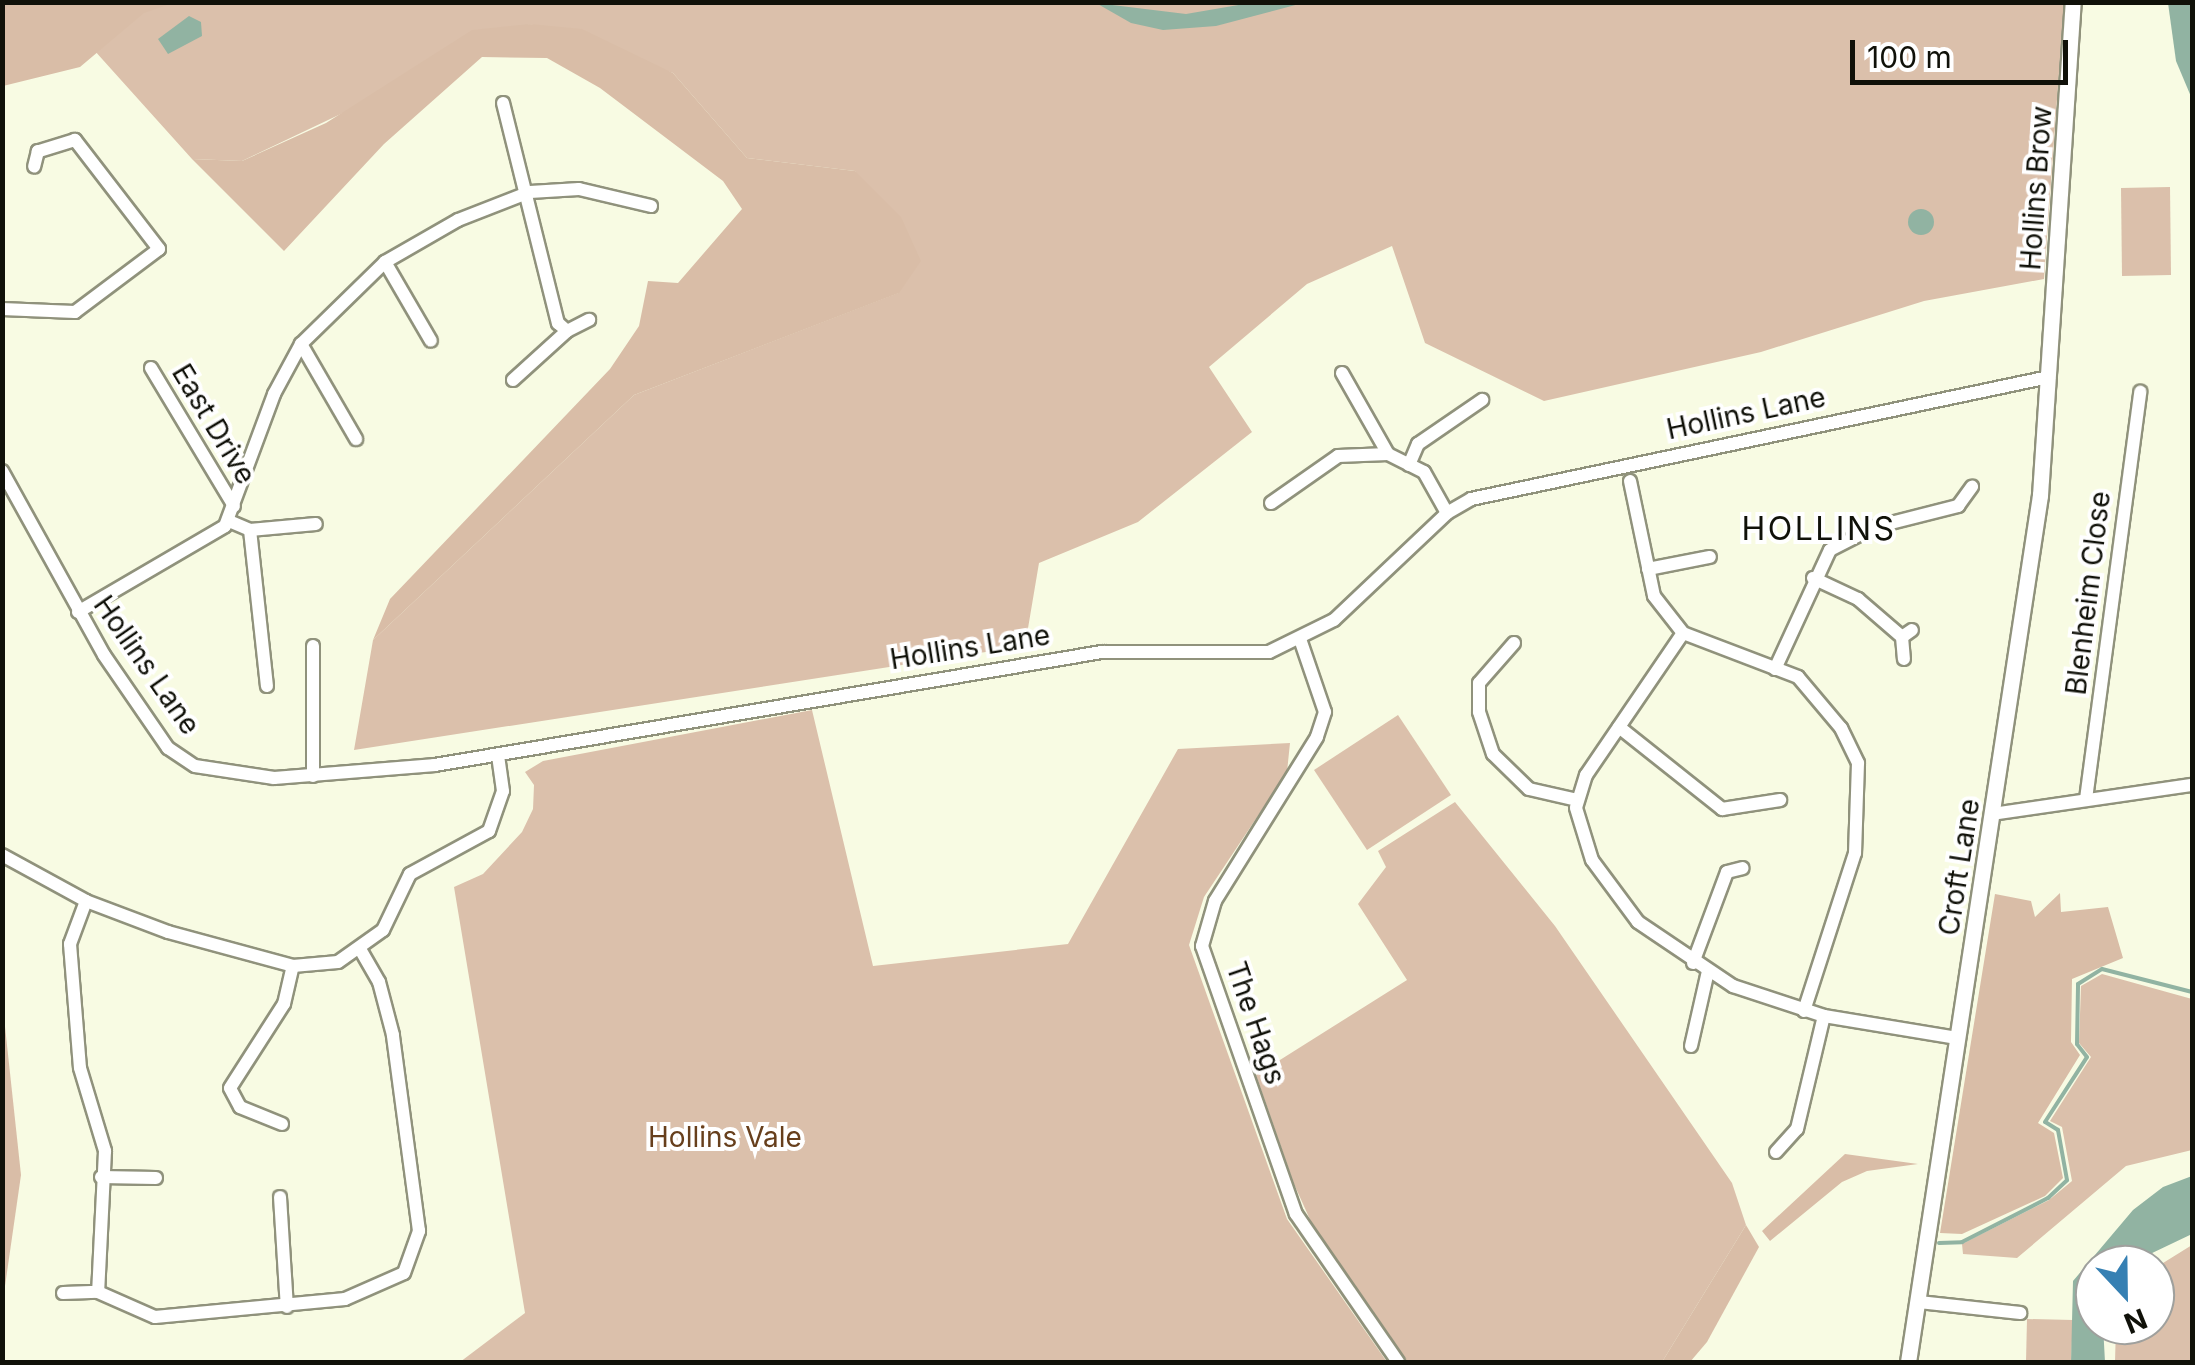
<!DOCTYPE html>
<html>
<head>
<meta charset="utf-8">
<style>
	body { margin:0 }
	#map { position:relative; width:2195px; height:1365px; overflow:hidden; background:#f8fbe3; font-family:Inter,sans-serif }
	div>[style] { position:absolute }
	.green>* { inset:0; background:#dbc0ab }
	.forest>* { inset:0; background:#d9bda7 }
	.water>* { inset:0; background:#91b3a2 }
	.round { border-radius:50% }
	.stream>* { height:4px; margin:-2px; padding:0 2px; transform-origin:2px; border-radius:2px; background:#91b3a2 }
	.roads { filter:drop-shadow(2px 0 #90927c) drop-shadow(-2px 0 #90927c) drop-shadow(0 2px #90927c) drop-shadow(0 -2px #90927c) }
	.minor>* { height:12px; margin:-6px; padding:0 6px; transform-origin:6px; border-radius:6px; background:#fff }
	.tertiary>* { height:15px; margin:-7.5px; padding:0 7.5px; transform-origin:7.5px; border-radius:7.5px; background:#fff }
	span { translate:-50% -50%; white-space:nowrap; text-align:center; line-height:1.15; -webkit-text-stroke:8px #fff; paint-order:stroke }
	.street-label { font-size:28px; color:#101109 }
	.park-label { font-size:28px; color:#673f1c }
	.quarter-label { font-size:32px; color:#101109; letter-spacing:2.5px }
	.frame { position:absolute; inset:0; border:5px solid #101109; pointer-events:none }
	.north { position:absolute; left:2075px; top:1245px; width:100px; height:100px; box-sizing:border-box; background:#fff; border:2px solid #9fa09d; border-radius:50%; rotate:158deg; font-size:28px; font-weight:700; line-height:40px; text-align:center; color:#101109 }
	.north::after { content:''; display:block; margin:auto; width:35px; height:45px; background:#3680b3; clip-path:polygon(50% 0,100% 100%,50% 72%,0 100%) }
	.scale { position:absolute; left:1850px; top:40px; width:218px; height:45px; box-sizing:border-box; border:5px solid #101109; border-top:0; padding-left:12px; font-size:30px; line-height:35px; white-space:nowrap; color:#101109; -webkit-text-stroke:8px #fff; paint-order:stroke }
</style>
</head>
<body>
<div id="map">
	<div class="green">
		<i style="clip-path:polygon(148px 2px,2064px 3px,2044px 279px,1924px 301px,1761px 352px,1544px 401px,1425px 343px,1392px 246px,1307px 284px,1209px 367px,1252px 432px,1138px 522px,1039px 563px,1025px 646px,354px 750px,373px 640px,634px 395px,898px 293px,855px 171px,747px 158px,673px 73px,530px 24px,242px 161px,192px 159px,94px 50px)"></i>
		<i style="clip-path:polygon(2170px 187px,2171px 275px,2122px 276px,2121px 188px)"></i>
		<i style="clip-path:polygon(812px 710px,873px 966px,1068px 944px,1178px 749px,1290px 743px,1287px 772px,1204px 897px,1189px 945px,1287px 1219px,1387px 1362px,460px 1362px,525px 1313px,454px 887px,483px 874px,522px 832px,533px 809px,534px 785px,525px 772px,543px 761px)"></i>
		<i style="clip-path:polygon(1398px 715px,1451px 795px,1367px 850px,1314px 770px)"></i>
		<i style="clip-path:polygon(1455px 802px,1555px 926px,1732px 1183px,1746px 1225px,1662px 1362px,1407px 1362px,1317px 1235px,1294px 1184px,1256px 1075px,1407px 980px,1358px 904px,1386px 867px,1378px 851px)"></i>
		<i style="clip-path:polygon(2102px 974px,2192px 999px,2192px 1150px,2126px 1166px,2017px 1258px,1963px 1254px,1962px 1244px,2049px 1200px,2072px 1181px,2062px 1127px,2050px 1121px,2091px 1057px,2079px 1043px,2081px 986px)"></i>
		<i style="clip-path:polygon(2192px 1245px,2192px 1362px,2115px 1362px,2116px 1325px,2155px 1325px,2155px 1268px)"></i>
		<i style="clip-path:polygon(2027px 1319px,2073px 1320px,2071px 1362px,2026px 1362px)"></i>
	</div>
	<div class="forest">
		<i style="clip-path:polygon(3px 2px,173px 2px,173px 3px,144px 13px,80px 67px,3px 86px)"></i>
		<i style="clip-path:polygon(530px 24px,582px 29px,673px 73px,747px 158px,855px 171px,901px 217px,921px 261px,899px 293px,634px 395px,373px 640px,390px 599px,610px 369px,639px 326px,648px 281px,678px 283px,742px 209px,723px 181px,600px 88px,547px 58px,482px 57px,384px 144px,284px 251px,192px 159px,242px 161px,326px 123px,472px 30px)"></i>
		<i style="clip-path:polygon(2060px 893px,2061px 912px,2108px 907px,2123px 958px,2072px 979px,2071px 1042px,2080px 1055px,2038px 1123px,2054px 1133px,2063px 1178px,2045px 1196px,1962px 1234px,1940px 1233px,1995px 894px,2031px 901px,2035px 917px)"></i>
		<i style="clip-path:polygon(3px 1008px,21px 1175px,3px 1300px,2px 1300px)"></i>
		<i style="clip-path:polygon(1845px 1154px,1918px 1164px,1867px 1171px,1842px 1182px,1770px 1241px,1762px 1231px)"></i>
		<i style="clip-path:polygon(1746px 1225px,1759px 1247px,1707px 1342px,1690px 1362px,1662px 1362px)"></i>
	</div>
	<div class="water">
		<i style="clip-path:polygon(1096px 3px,1186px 14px,1250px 3px,1303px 3px,1216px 26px,1163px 30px,1131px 23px)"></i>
		<i style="clip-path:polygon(2168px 3px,2192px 3px,2192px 99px,2176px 61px)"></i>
		<i style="clip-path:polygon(189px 16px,201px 22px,202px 36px,168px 54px,158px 39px)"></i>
		<i class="round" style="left:1908px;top:209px;width:26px;height:26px"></i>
		<i style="clip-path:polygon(2192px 1176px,2192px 1234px,2127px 1265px,2095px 1265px,2095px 1325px,2103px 1325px,2105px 1362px,2071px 1362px,2073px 1281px,2133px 1210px,2163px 1187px)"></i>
	</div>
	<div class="stream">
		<i style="left:1939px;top:1243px;width:23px;rotate:-2deg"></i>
		<i style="left:1962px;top:1242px;width:97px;rotate:-27.1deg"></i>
		<i style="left:2048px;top:1198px;width:26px;rotate:-43deg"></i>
		<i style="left:2067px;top:1180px;width:51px;rotate:-100.2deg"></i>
		<i style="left:2058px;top:1130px;width:15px;rotate:-148deg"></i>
		<i style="left:2045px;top:1122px;width:77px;rotate:-57.1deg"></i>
		<i style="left:2087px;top:1057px;width:16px;rotate:-128deg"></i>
		<i style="left:2077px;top:1044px;width:60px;rotate:-89deg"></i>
		<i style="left:2078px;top:984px;width:28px;rotate:-32deg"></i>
		<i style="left:2102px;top:969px;width:93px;rotate:14.3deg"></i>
	</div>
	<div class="roads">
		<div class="minor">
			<i style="left:503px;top:103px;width:227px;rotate:76deg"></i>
			<i style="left:558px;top:323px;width:12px;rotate:42deg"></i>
			<i style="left:567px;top:331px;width:73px;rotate:137.8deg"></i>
			<i style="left:385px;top:262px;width:91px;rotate:59.8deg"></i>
			<i style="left:2px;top:309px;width:73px;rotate:2.4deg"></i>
			<i style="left:75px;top:312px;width:105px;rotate:-36.9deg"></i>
			<i style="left:159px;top:249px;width:138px;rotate:-127.6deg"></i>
			<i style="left:75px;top:140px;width:39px;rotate:163deg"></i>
			<i style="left:38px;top:151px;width:16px;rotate:104deg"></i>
			<i style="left:567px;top:331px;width:25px;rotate:-27deg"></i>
			<i style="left:301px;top:344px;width:110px;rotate:59.9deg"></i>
			<i style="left:151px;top:368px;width:161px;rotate:59deg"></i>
			<i style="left:1342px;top:373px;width:93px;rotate:60.4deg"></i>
			<i style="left:1388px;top:454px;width:40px;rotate:26.6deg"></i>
			<i style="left:1424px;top:472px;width:47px;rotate:60.7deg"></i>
			<i style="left:1409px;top:465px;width:23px;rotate:-67deg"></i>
			<i style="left:1418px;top:444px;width:78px;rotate:-34.5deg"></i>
			<i style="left:2px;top:471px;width:210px;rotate:61deg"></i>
			<i style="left:104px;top:655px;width:113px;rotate:55.5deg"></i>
			<i style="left:168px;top:748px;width:32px;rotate:34deg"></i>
			<i style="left:195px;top:766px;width:80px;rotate:8.6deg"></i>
			<i style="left:274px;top:778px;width:162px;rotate:-4.6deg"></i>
			<i style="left:435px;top:765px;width:677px;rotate:-9.62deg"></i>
			<i style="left:1102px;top:652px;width:167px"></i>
			<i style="left:1269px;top:652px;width:72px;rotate:-26.2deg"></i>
			<i style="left:1334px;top:620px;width:156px;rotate:-43.4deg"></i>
			<i style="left:1447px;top:513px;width:28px;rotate:-30deg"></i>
			<i style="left:1471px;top:499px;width:591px;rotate:-11.92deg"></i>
			<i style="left:1630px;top:481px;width:117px;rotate:78.2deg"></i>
			<i style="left:1654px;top:596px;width:47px;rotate:51.9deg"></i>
			<i style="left:1683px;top:633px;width:172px;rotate:124.3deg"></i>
			<i style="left:1586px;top:775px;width:34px;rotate:107deg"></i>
			<i style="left:1576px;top:808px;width:54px;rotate:72.9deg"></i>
			<i style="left:1592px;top:860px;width:77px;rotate:53.4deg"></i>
			<i style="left:1638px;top:922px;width:115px;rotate:34deg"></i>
			<i style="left:1733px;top:986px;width:96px;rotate:18.2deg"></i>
			<i style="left:1824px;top:1016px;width:135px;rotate:9.4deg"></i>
			<i style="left:1271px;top:503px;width:82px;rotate:-35deg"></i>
			<i style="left:1338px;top:456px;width:50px;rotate:-2.3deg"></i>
			<i style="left:229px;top:521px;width:23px;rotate:23deg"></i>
			<i style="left:250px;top:530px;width:66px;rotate:-5.2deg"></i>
			<i style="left:250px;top:530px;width:157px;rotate:83.8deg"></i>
			<i style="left:1648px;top:569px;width:63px;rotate:-11deg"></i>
			<i style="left:1813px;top:578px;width:50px;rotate:25deg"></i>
			<i style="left:1858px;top:599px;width:58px;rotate:40.8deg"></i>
			<i style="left:1902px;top:637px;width:12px;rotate:-35deg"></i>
			<i style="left:78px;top:612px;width:170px;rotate:-30.3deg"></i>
			<i style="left:225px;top:526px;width:141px;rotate:-69.6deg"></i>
			<i style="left:274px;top:394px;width:57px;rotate:-61.6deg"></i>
			<i style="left:301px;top:344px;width:117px;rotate:-44.3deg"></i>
			<i style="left:385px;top:262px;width:84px;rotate:-29.9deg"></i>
			<i style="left:458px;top:220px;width:77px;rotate:-21.3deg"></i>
			<i style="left:530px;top:192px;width:49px;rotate:-3.5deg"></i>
			<i style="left:579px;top:189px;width:74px;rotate:13.3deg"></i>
			<i style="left:1683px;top:633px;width:123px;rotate:20.9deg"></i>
			<i style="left:1798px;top:677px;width:67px;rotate:49.9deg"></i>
			<i style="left:1841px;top:728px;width:39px;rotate:64deg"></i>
			<i style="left:1858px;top:763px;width:90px;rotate:91.9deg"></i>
			<i style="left:1855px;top:853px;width:166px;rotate:107.9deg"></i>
			<i style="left:1902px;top:637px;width:22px;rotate:85deg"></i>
			<i style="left:1300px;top:639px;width:77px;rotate:71.1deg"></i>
			<i style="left:1325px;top:712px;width:26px;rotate:108deg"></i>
			<i style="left:1317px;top:737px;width:193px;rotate:121.9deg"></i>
			<i style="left:1215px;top:901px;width:47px;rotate:106.1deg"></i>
			<i style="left:1202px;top:946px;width:284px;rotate:70.7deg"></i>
			<i style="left:1296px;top:1214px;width:180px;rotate:55.4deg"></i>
			<i style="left:1514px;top:643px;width:53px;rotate:131.2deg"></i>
			<i style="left:1479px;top:683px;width:29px;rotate:90deg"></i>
			<i style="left:1479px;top:712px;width:44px;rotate:71.6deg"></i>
			<i style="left:1493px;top:754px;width:50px;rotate:44.2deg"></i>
			<i style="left:1529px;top:789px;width:49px;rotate:12.9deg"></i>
			<i style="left:1775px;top:669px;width:131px;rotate:-65.2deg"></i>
			<i style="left:1830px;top:550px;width:51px;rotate:-27.1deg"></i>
			<i style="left:1875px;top:527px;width:86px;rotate:-14.2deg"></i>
			<i style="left:1958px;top:506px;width:24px;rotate:-54deg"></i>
			<i style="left:1619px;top:727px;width:132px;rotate:38.5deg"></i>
			<i style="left:1722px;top:809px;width:59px;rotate:-8.8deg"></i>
			<i style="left:313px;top:776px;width:130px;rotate:-90deg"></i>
			<i style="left:2086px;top:799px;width:411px;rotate:-82.4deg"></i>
			<i style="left:1992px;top:814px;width:202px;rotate:-8.3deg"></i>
			<i style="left:2px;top:855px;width:96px;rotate:28.7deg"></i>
			<i style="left:86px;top:901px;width:88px;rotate:20.7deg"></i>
			<i style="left:168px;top:932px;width:130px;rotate:15.2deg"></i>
			<i style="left:293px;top:966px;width:45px;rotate:-5.1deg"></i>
			<i style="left:338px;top:962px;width:55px;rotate:-35.4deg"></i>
			<i style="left:383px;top:930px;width:62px;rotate:-64.3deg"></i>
			<i style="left:410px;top:874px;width:90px;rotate:-28.6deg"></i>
			<i style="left:489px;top:831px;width:42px;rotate:-70.7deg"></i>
			<i style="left:503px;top:791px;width:36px;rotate:-98deg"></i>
			<i style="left:86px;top:901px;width:46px;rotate:110.4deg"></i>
			<i style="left:70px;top:944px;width:124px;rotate:85.4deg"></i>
			<i style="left:80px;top:1068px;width:87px;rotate:73.2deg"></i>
			<i style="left:105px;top:1151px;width:141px;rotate:92.8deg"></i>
			<i style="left:1693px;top:963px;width:97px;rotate:-69.5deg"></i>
			<i style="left:1727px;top:872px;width:16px;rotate:-14deg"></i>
			<i style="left:1691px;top:1046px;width:77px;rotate:-77.2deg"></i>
			<i style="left:282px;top:1124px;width:45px;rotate:-158deg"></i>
			<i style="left:240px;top:1107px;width:21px;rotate:-118deg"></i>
			<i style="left:230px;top:1088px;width:100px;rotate:-57.3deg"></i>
			<i style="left:284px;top:1004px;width:39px;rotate:-77deg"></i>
			<i style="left:1776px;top:1152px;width:31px;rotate:-48deg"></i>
			<i style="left:1797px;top:1129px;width:116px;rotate:-76.6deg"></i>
			<i style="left:101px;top:1177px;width:55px;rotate:1deg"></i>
			<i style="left:280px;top:1197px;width:110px;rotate:86.4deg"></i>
			<i style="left:63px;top:1293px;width:35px;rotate:-2deg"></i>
			<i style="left:98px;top:1292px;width:62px;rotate:23.7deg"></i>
			<i style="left:155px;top:1317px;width:191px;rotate:-5.4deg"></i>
			<i style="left:345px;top:1299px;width:64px;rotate:-23.8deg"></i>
			<i style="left:404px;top:1273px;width:45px;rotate:-70.3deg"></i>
			<i style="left:419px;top:1231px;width:198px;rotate:-97.6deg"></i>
			<i style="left:393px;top:1035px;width:55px;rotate:-104.8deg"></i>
			<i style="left:379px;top:982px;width:36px;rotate:-120deg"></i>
			<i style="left:1919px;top:1302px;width:102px;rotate:6.2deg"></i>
		</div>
		<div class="tertiary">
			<i style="left:1908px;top:1362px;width:877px;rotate:-81.34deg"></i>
			<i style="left:2040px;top:495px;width:494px;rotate:-86.2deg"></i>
		</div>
	</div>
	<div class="street-label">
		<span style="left:2036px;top:188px;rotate:-86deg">Hollins Brow</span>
		<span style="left:1746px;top:413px;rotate:-12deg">Hollins Lane</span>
		<span style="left:214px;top:424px;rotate:59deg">East Drive</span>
		<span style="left:2088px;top:593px;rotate:-83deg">Blenheim Close</span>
		<span style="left:970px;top:647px;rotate:-9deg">Hollins Lane</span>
		<span style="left:147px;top:665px;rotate:55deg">Hollins Lane</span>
		<span style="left:1959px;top:867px;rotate:-81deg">Croft Lane</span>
		<span style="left:1256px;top:1023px;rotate:71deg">The Hags</span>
	</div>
	<div class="park-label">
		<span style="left:725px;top:1137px">Hollins Vale</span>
	</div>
	<div class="quarter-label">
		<span style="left:1819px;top:529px">HOLLINS</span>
	</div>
	<div class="frame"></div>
	<div class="north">N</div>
	<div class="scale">100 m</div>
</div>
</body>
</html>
